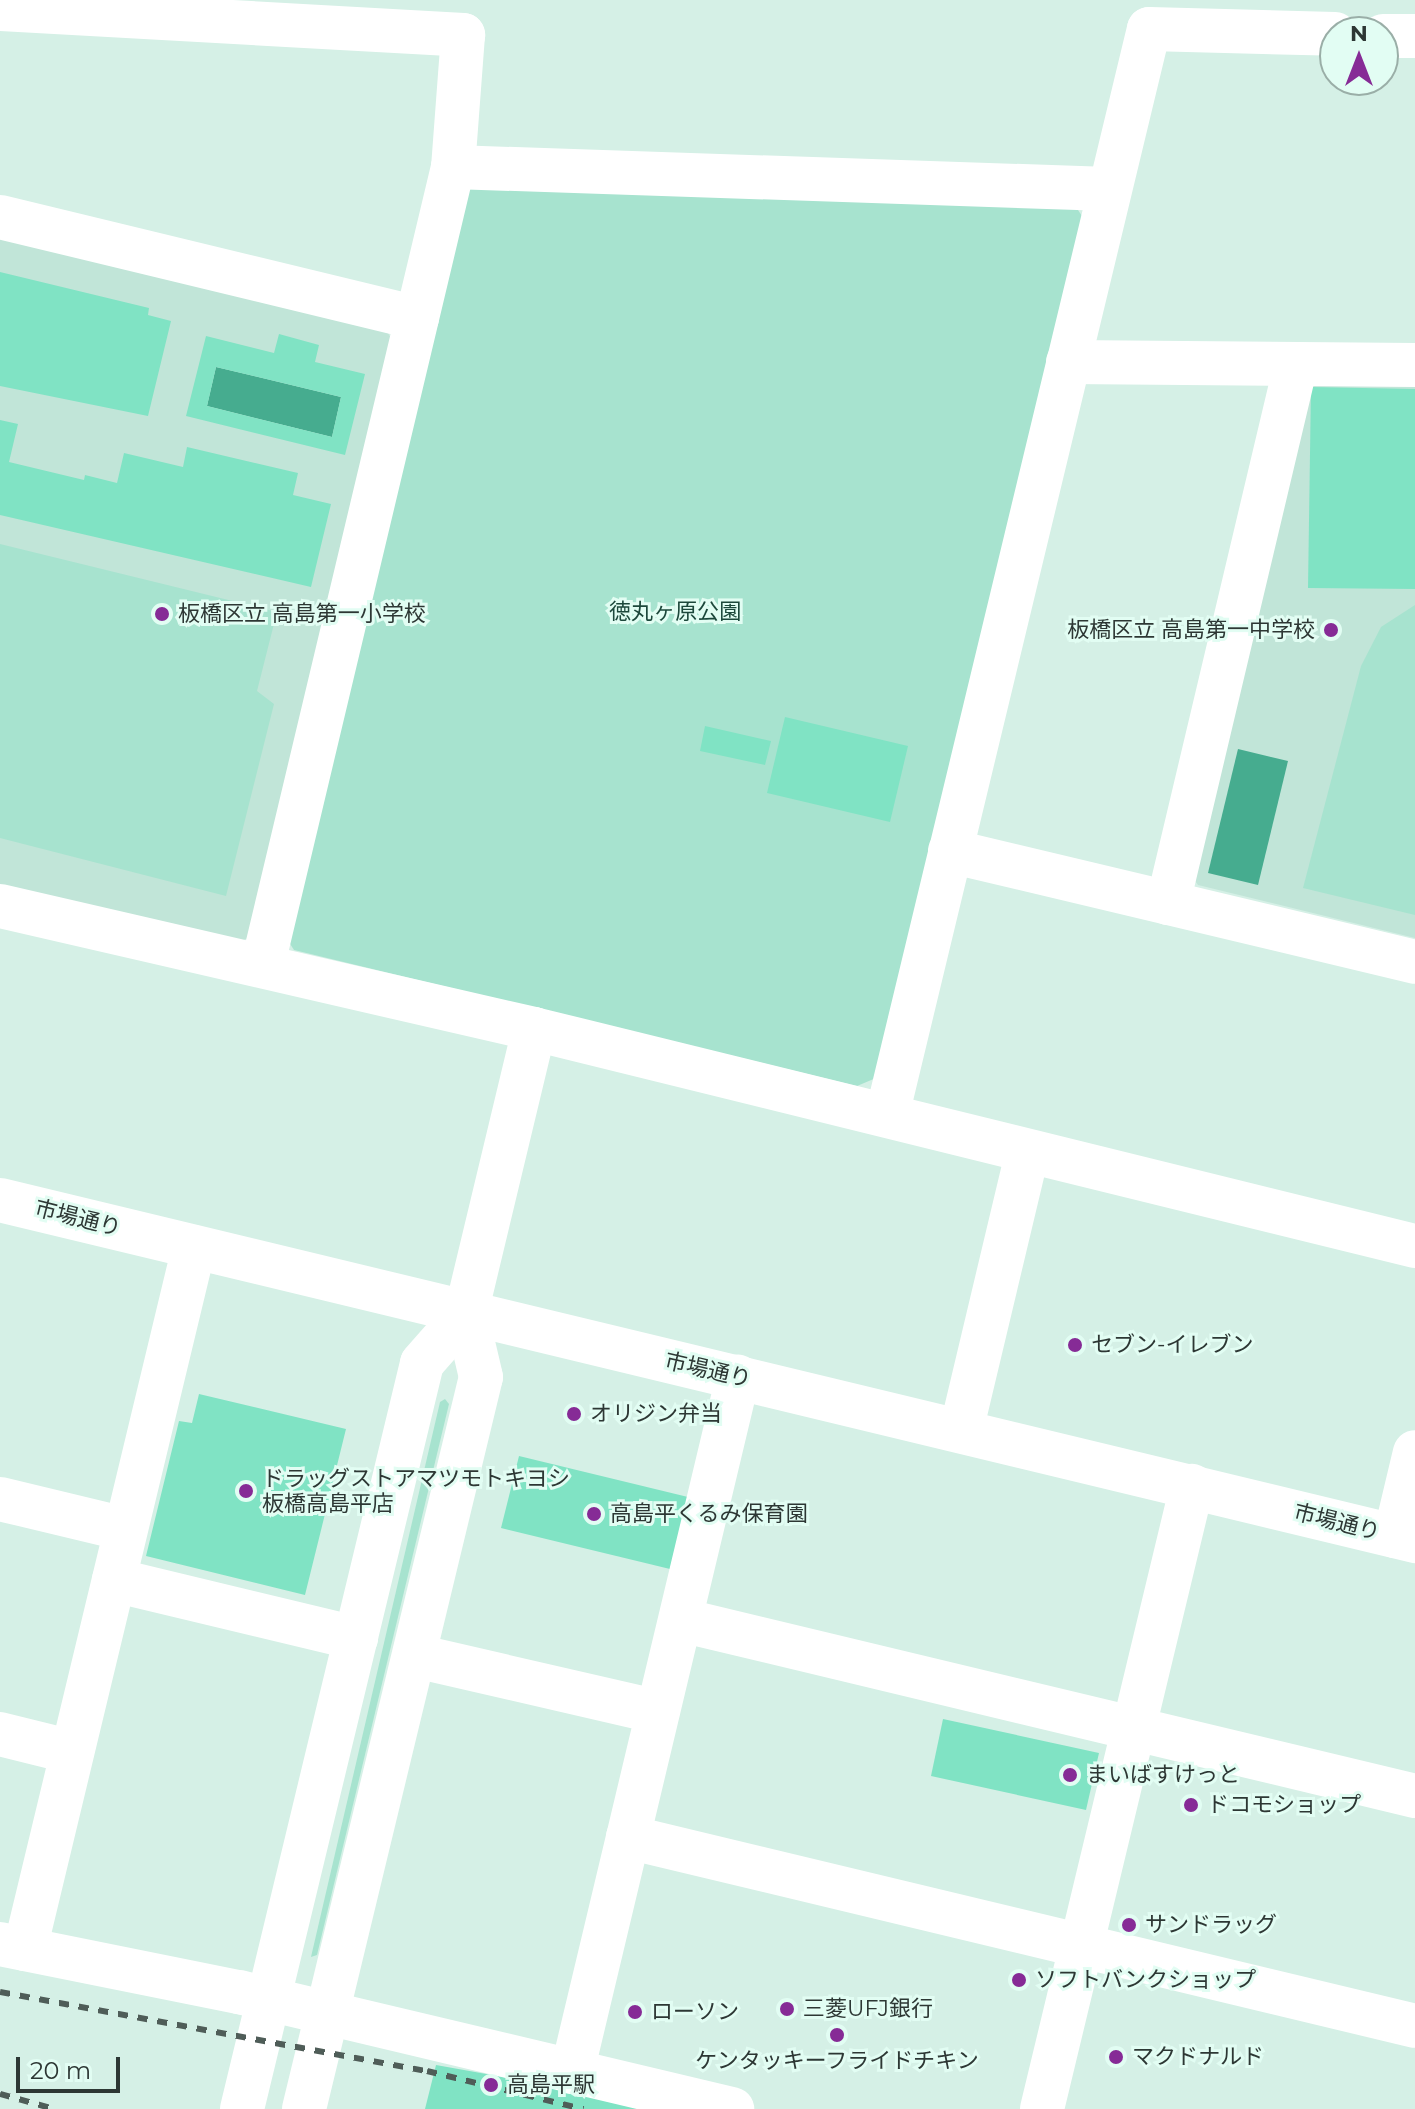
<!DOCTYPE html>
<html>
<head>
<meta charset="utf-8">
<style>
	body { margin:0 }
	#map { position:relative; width:1415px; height:2109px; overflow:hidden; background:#d5f0e6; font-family:Montserrat,"Noto Sans JP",sans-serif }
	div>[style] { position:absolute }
	.built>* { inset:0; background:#c1e5d8 }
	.green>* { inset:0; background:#a7e3cf }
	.water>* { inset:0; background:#46ac8f }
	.building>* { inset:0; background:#80e3c4 }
	.minor>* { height:44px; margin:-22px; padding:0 22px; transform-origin:22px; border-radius:22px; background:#fff }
	.rail>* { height:6px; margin-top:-3px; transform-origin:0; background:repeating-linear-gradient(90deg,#4f5d58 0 10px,transparent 0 20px) }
	.dots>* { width:22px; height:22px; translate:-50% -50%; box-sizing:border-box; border:4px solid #e2fdf3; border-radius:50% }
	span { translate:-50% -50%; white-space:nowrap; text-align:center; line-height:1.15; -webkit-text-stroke:6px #e2fdf3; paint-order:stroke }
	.park-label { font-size:22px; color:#1c483b }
	.poi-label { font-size:22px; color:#2d3734 }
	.left { translate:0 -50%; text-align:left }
	.right { translate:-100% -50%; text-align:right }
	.street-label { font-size:22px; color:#2d3734 }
	.north { position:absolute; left:1319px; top:16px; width:80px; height:80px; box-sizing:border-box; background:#e2fdf3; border:2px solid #9aaea7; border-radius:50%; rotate:0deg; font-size:22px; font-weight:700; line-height:32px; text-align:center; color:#2d3734 }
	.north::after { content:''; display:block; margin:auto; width:28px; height:36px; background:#862b96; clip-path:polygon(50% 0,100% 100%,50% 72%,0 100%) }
	.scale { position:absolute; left:16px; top:2057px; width:104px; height:36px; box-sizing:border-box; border:4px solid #2d3734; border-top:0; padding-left:10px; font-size:24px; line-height:28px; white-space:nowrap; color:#2d3734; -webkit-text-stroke:6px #e2fdf3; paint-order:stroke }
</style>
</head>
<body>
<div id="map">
	<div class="built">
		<i style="clip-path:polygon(0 231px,383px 325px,391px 338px,248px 938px,233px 945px,0 889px)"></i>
		<i style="clip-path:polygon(1317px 379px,1415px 380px,1415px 938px,1198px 885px,1188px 871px,1307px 388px)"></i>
	</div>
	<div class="green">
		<i style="clip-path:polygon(476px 183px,1072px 201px,1082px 216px,876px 1078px,857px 1086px,294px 950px,285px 936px,463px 191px)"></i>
		<i style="clip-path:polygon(0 544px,277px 612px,257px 691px,274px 704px,226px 896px,0 838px)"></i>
		<i style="clip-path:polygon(1415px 605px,1415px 915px,1303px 888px,1361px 666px,1381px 627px)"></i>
		<i style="clip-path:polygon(445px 1399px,449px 1404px,317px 1955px,311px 1957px,440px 1402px)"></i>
	</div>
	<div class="water">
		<i style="clip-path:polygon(216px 367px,341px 397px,332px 437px,207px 406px)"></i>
		<i style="clip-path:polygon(1238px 749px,1288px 761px,1258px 885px,1208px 873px)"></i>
	</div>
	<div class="building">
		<i style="clip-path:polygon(0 272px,149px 308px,148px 315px,171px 321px,148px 416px,0 386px)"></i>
		<i style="clip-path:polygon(evenodd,279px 334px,319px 345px,315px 362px,365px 374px,345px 455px,186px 416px,206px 336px,274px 353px,279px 334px,216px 367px,341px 397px,332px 437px,207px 406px,216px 367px)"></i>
		<i style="clip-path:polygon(1311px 387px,1415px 389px,1415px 589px,1308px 588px)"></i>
		<i style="clip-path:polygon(0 420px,18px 424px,9px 462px,84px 480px,85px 475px,117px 483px,124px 453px,183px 467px,187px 447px,298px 473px,293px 495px,331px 504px,311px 587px,0 515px)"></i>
		<i style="clip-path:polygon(785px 717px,908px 746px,890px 822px,767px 793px)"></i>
		<i style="clip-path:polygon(705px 726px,771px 741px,765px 765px,700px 751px)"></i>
		<i style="clip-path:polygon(199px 1394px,346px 1429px,305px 1595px,146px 1556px,179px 1421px,192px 1423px)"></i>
		<i style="clip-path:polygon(519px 1456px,688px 1497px,670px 1569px,501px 1528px)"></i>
		<i style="clip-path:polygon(943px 1719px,1099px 1753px,1086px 1810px,931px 1776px)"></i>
		<i style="clip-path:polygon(436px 2065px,665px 2106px,673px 2109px,425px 2109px)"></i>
	</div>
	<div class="minor">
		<i style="left:0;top:9px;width:464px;rotate:3.2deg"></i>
		<i style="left:463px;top:35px;width:132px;rotate:94.3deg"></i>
		<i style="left:453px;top:167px;width:819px;rotate:103.41deg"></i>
		<i style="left:1383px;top:36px;width:32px"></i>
		<i style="left:453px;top:167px;width:656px;rotate:1.92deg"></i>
		<i style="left:0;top:217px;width:429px;rotate:13.6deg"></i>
		<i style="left:1068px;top:362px;width:347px;rotate:0.5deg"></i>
		<i style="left:950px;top:851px;width:478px;rotate:13.4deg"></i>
		<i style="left:1168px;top:903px;width:554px;rotate:-76.64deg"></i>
		<i style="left:0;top:906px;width:548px;rotate:12.97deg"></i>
		<i style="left:534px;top:1029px;width:907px;rotate:13.84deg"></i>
		<i style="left:887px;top:1115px;width:1117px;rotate:-76.44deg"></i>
		<i style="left:1149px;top:29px;width:186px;rotate:1.5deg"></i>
		<i style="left:0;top:1200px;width:1456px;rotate:13.55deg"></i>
		<i style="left:961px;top:1431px;width:286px;rotate:-76.6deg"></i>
		<i style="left:0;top:1499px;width:129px;rotate:13.5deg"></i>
		<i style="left:1395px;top:1536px;width:86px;rotate:-76.6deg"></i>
		<i style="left:114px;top:1580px;width:249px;rotate:13.5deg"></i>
		<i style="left:681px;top:1620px;width:755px;rotate:13.48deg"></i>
		<i style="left:416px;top:1656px;width:248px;rotate:13deg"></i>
		<i style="left:0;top:1734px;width:74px;rotate:14deg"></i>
		<i style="left:628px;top:1837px;width:809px;rotate:13.5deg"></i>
		<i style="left:0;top:1944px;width:244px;rotate:11.4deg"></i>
		<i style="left:239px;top:1992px;width:507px;rotate:13.35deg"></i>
		<i style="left:25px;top:1949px;width:722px;rotate:-76.46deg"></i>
		<i style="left:572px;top:2072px;width:715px;rotate:-76.57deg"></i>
		<i style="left:242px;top:2109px;width:767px;rotate:-76.43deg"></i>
		<i style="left:422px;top:1363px;width:67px;rotate:-48.7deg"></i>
		<i style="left:304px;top:2109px;width:753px;rotate:-76.41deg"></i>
		<i style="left:481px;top:1377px;width:66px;rotate:-103.2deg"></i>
		<i style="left:466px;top:1313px;width:292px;rotate:-76.5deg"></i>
		<i style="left:1042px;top:2109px;width:641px;rotate:-76.46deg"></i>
	</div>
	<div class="rail">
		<i style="left:0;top:1992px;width:434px;rotate:10.5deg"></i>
		<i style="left:427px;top:2071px;width:161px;rotate:13.7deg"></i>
		<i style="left:0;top:2094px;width:56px;rotate:15.5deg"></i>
	</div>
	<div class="dots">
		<i style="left:162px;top:614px;background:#862b96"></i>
		<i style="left:1331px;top:630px;background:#862b96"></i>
		<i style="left:1075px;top:1345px;background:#862b96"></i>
		<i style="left:574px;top:1414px;background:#862b96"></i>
		<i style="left:246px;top:1491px;background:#862b96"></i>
		<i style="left:594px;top:1514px;background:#862b96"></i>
		<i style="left:1070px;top:1775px;background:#862b96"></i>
		<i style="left:1191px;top:1805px;background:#862b96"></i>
		<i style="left:1129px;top:1925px;background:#862b96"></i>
		<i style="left:1019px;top:1980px;background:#862b96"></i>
		<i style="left:787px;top:2009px;background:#862b96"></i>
		<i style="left:635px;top:2012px;background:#862b96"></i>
		<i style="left:837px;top:2035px;background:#862b96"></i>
		<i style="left:1116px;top:2057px;background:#862b96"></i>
		<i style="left:491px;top:2085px;background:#862b96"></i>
	</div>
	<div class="park-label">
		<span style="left:675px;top:612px">徳丸ヶ原公園</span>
	</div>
	<div class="poi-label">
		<span class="left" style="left:178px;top:614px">板橋区立 高島第一小学校</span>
		<span class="right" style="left:1315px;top:630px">板橋区立 高島第一中学校</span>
		<span class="left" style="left:1091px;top:1345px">セブン-イレブン</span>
		<span class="left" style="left:590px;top:1414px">オリジン弁当</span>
		<span class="left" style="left:262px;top:1491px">ドラッグストアマツモトキヨシ<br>板橋高島平店</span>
		<span class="left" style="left:610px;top:1514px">高島平くるみ保育園</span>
		<span class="left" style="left:1086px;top:1775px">まいばすけっと</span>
		<span class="left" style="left:1207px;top:1805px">ドコモショップ</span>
		<span class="left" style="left:1145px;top:1925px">サンドラッグ</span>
		<span class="left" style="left:1035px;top:1980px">ソフトバンクショップ</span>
		<span class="left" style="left:803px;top:2009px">三菱UFJ銀行</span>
		<span class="left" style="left:651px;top:2012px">ローソン</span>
		<span class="left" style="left:1132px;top:2057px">マクドナルド</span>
		<span style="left:837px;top:2061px">ケンタッキーフライドチキン</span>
		<span class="left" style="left:507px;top:2085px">高島平駅</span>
	</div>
	<div class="street-label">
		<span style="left:78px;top:1218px;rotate:14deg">市場通り</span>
		<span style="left:708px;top:1370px;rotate:13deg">市場通り</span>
		<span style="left:1337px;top:1522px;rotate:14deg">市場通り</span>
	</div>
	<div class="north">N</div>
	<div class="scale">20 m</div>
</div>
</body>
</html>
